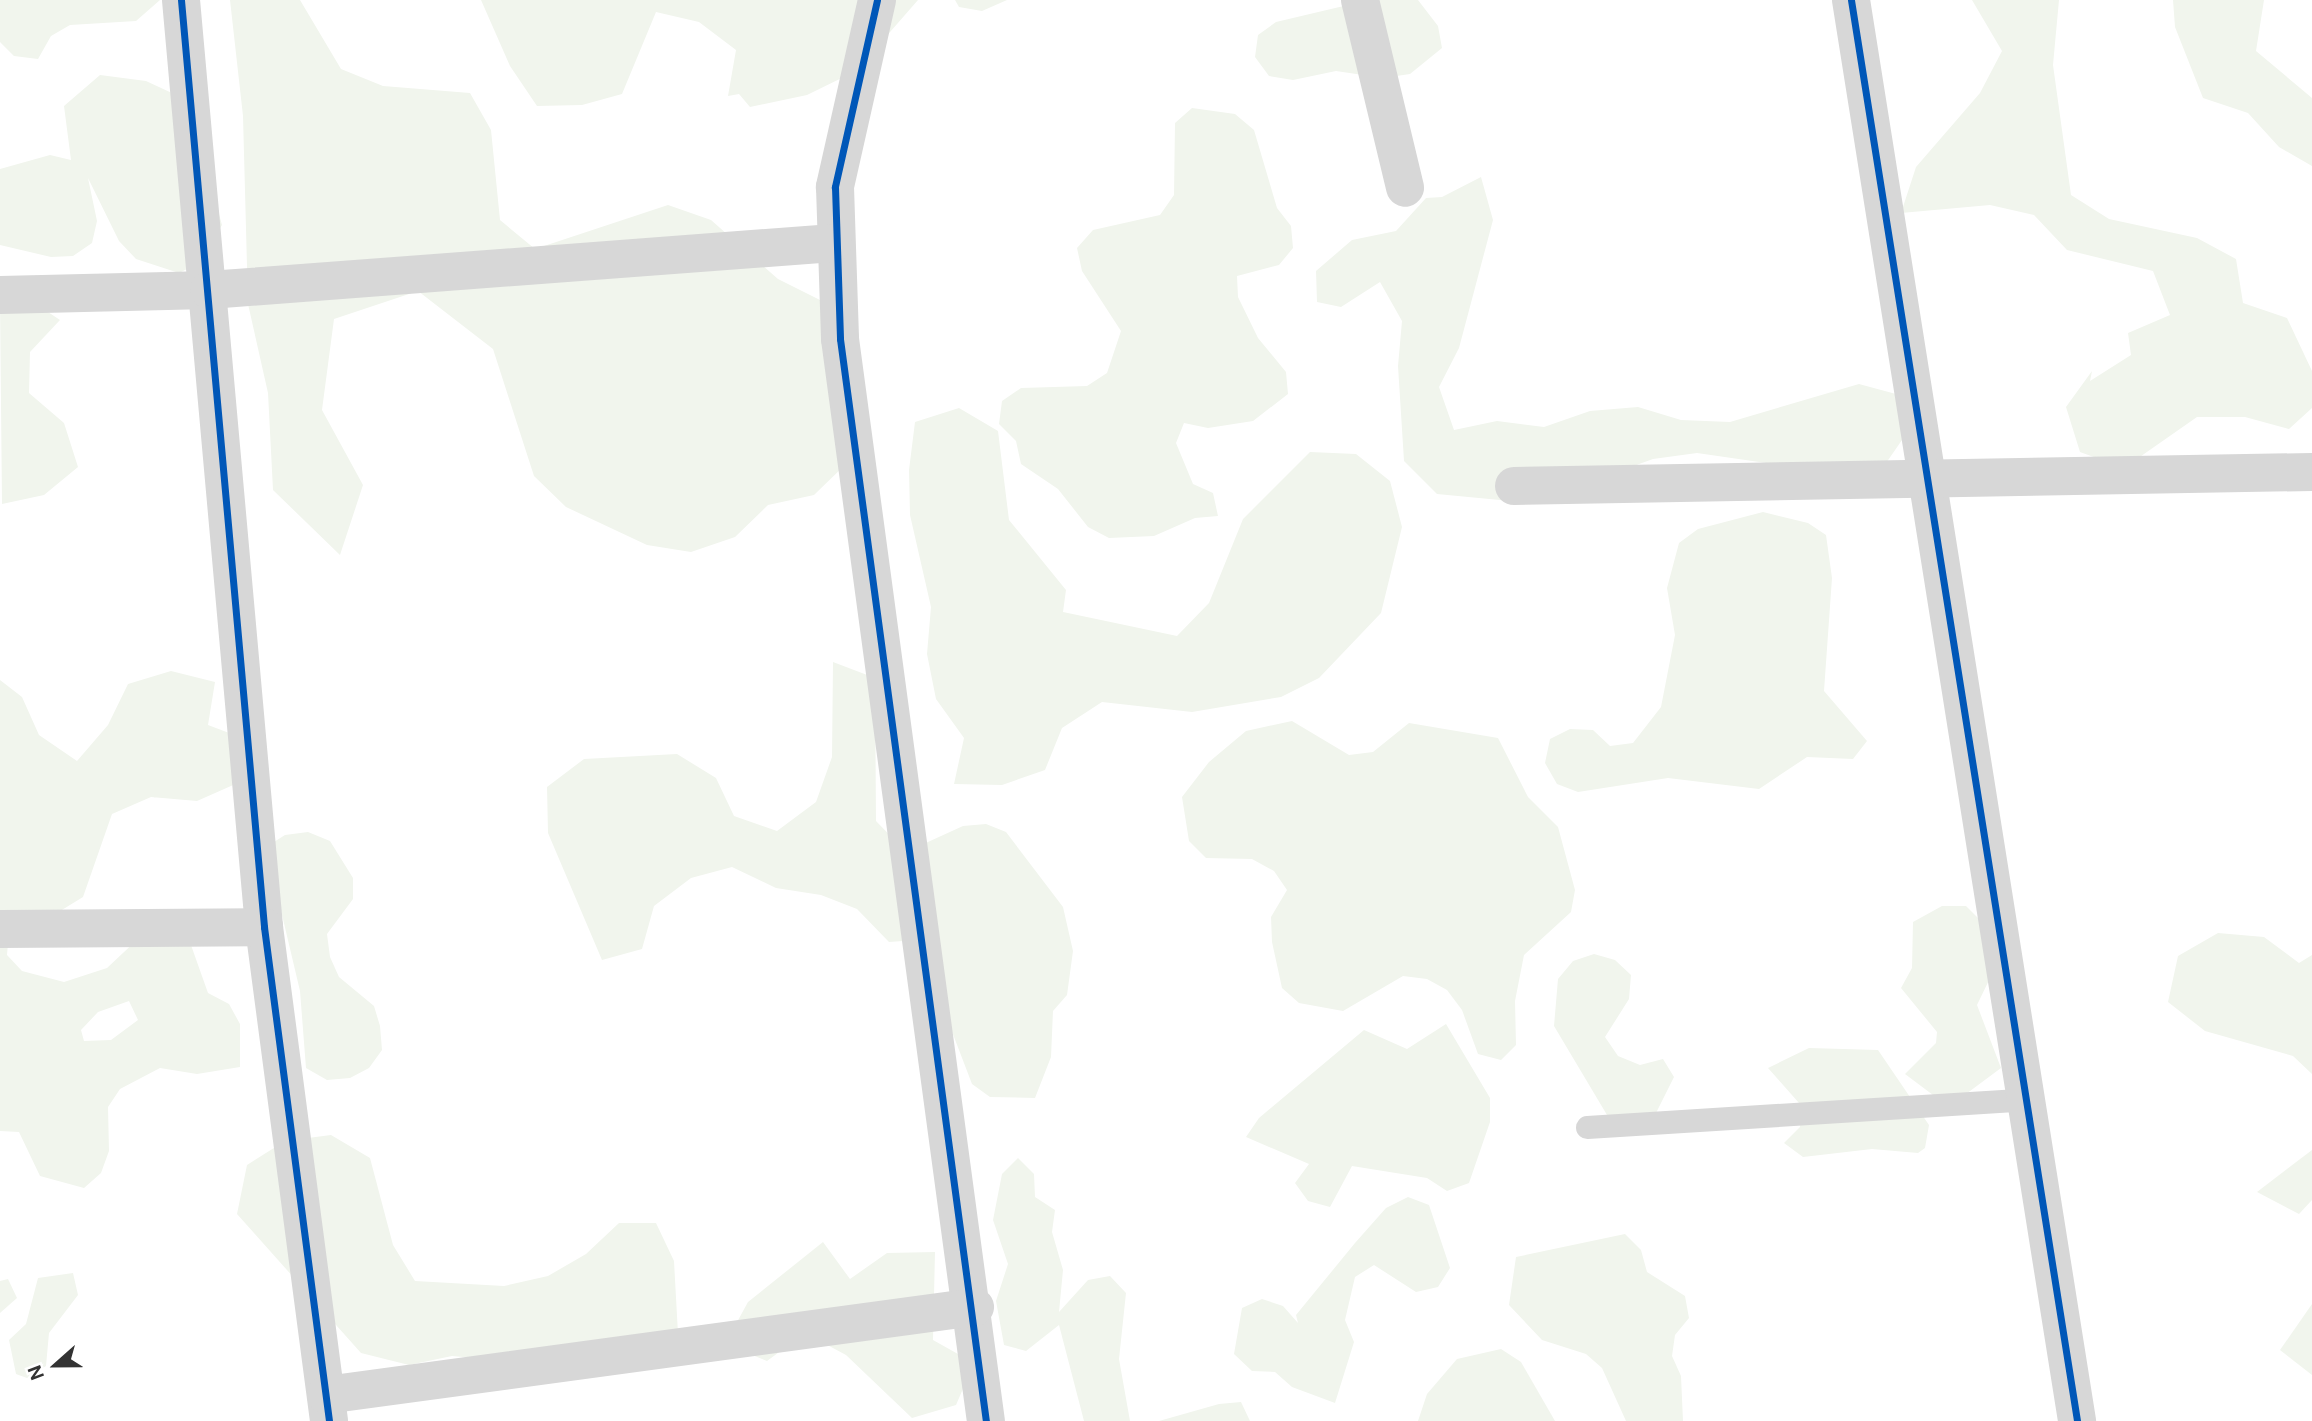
<!DOCTYPE html>
<html>
<head>
<meta charset="utf-8">
<style>
	body { margin:0 }
	#map { position:relative; width:2312px; height:1421px; overflow:hidden; background:#fff; font-family:"DM Sans",sans-serif }
	div>[style] { position:absolute }
	.green>* { inset:0; background:#f1f5ed }
	.lane>* { height:23px; margin:-11.5px; padding:0 11.5px; transform-origin:11.5px; border-radius:11.5px; background:#d7d7d7 }
	.street>* { height:38px; margin:-19px; padding:0 19px; transform-origin:19px; border-radius:19px; background:#d7d7d7 }
	.cycleway>* { height:7px; margin:-3.5px; padding:0 3.5px; transform-origin:3.5px; border-radius:3.5px; background:#0057b8 }
	span { translate:-50% -50%; white-space:nowrap; text-align:center; line-height:1.15; -webkit-text-stroke:7px #fff; paint-order:stroke }
	.north { position:absolute; left:21px; top:1330px; width:70px; height:70px; -webkit-text-stroke:5px #fff; paint-order:stroke; rotate:249deg; font-size:19px; font-weight:700; line-height:28px; text-align:center; color:#333 }
	.north::after { content:''; display:block; margin:auto; width:24px; height:32px; background:#333; clip-path:polygon(50% 0,100% 100%,50% 72%,0 100%) }
</style>
</head>
<body>
<div id="map">
	<div class="green">
		<i style="clip-path:polygon(0 0,160px 0,136px 21px,70px 25px,51px 36px,38px 59px,14px 56px,0 42px)"></i>
		<i style="clip-path:polygon(230px 0,300px 0,341px 69px,383px 86px,470px 93px,491px 130px,500px 220px,535px 249px,668px 205px,711px 220px,778px 279px,820px 300px,847px 463px,814px 495px,768px 505px,735px 537px,691px 552px,647px 545px,566px 507px,534px 476px,493px 349px,418px 291px,334px 319px,322px 410px,363px 485px,340px 555px,273px 490px,268px 393px,248px 304px,243px 116px)"></i>
		<i style="clip-path:polygon(481px 0,918px 0,856px 71px,807px 95px,750px 107px,739px 94px,728px 96px,736px 50px,699px 22px,656px 12px,622px 94px,582px 105px,537px 106px,510px 66px)"></i>
		<i style="clip-path:polygon(955px 0,1007px 0,982px 11px,959px 7px)"></i>
		<i style="clip-path:polygon(1369px 0,1418px 0,1438px 26px,1442px 48px,1410px 74px,1383px 78px,1336px 71px,1293px 80px,1269px 76px,1255px 57px,1258px 35px,1276px 22px)"></i>
		<i style="clip-path:polygon(1972px 0,2059px 0,2053px 65px,2071px 195px,2109px 219px,2197px 238px,2236px 259px,2243px 303px,2287px 318px,2312px 371px,2312px 408px,2289px 429px,2245px 417px,2197px 417px,2124px 468px,2080px 452px,2066px 407px,2092px 371px,2090px 381px,2131px 355px,2128px 333px,2170px 315px,2153px 271px,2067px 250px,2034px 215px,1990px 205px,1901px 213px,1916px 167px,1980px 93px,2002px 51px)"></i>
		<i style="clip-path:polygon(2173px 0,2264px 0,2256px 51px,2312px 98px,2312px 166px,2279px 147px,2248px 113px,2203px 98px,2175px 27px)"></i>
		<i style="clip-path:polygon(100px 75px,146px 81px,187px 100px,222px 225px,199px 263px,179px 273px,136px 259px,119px 241px,88px 178px,97px 221px,92px 243px,73px 256px,51px 257px,0 245px,0 169px,50px 155px,71px 160px,64px 106px)"></i>
		<i style="clip-path:polygon(1192px 108px,1235px 114px,1254px 130px,1277px 208px,1291px 226px,1293px 248px,1279px 265px,1237px 276px,1238px 297px,1258px 338px,1286px 372px,1288px 394px,1253px 421px,1208px 428px,1184px 423px,1176px 443px,1193px 484px,1213px 493px,1218px 516px,1195px 518px,1154px 536px,1109px 538px,1088px 527px,1058px 489px,1021px 464px,1016px 441px,999px 424px,1002px 401px,1021px 388px,1087px 386px,1107px 373px,1121px 331px,1082px 271px,1077px 248px,1093px 230px,1160px 215px,1174px 195px,1175px 123px)"></i>
		<i style="clip-path:polygon(1481px 177px,1493px 220px,1459px 348px,1439px 387px,1454px 430px,1497px 421px,1544px 427px,1590px 411px,1638px 407px,1681px 420px,1730px 422px,1859px 384px,1907px 397px,1902px 440px,1875px 479px,1697px 453px,1653px 459px,1531px 503px,1437px 494px,1404px 461px,1398px 366px,1402px 321px,1380px 282px,1341px 307px,1317px 302px,1316px 271px,1352px 240px,1396px 231px,1426px 198px,1442px 197px)"></i>
		<i style="clip-path:polygon(21px 294px,60px 320px,30px 352px,29px 393px,64px 423px,78px 467px,44px 495px,2px 504px,0 303px)"></i>
		<i style="clip-path:polygon(959px 408px,998px 431px,1009px 520px,1066px 590px,1063px 612px,1177px 636px,1209px 603px,1243px 519px,1310px 452px,1356px 454px,1390px 481px,1402px 527px,1381px 613px,1319px 678px,1281px 697px,1192px 712px,1102px 702px,1062px 728px,1045px 770px,1002px 785px,954px 784px,964px 738px,936px 699px,927px 654px,931px 607px,910px 515px,909px 470px,915px 422px)"></i>
		<i style="clip-path:polygon(1763px 512px,1808px 523px,1826px 535px,1832px 578px,1824px 691px,1867px 741px,1853px 759px,1807px 757px,1759px 789px,1668px 778px,1578px 792px,1557px 784px,1545px 763px,1550px 739px,1570px 729px,1593px 730px,1610px 746px,1633px 743px,1661px 707px,1675px 635px,1667px 588px,1679px 543px,1698px 529px)"></i>
		<i style="clip-path:polygon(833px 662px,875px 678px,876px 821px,906px 852px,963px 826px,986px 824px,1006px 832px,1063px 907px,1073px 951px,1067px 995px,1053px 1011px,1051px 1057px,1035px 1098px,990px 1097px,972px 1084px,917px 940px,889px 942px,857px 909px,821px 895px,776px 888px,732px 867px,691px 878px,654px 906px,642px 949px,602px 960px,548px 833px,547px 787px,584px 759px,677px 754px,716px 778px,734px 816px,777px 831px,816px 802px,832px 757px)"></i>
		<i style="clip-path:polygon(evenodd,171px 671px,215px 682px,208px 725px,245px 739px,240px 782px,197px 801px,151px 797px,112px 814px,83px 897px,8px 943px,7px 955px,22px 971px,64px 982px,107px 968px,140px 937px,186px 931px,208px 993px,229px 1004px,240px 1024px,240px 1067px,197px 1074px,160px 1068px,120px 1089px,108px 1107px,109px 1151px,101px 1173px,84px 1188px,40px 1176px,19px 1132px,0 1131px,0 680px,22px 697px,39px 735px,77px 761px,108px 725px,128px 684px,171px 671px,129px 1001px,138px 1020px,111px 1040px,84px 1041px,81px 1030px,98px 1012px,129px 1001px)"></i>
		<i style="clip-path:polygon(1292px 721px,1349px 755px,1373px 752px,1409px 723px,1498px 738px,1528px 797px,1558px 827px,1575px 890px,1571px 912px,1524px 955px,1515px 1001px,1516px 1045px,1501px 1060px,1478px 1054px,1462px 1010px,1447px 990px,1427px 979px,1403px 976px,1343px 1011px,1299px 1003px,1282px 988px,1272px 942px,1271px 917px,1287px 890px,1274px 871px,1252px 859px,1206px 858px,1189px 841px,1182px 797px,1209px 762px,1246px 731px)"></i>
		<i style="clip-path:polygon(308px 832px,330px 841px,353px 878px,353px 899px,327px 934px,330px 957px,339px 977px,374px 1006px,380px 1026px,382px 1050px,369px 1068px,350px 1078px,327px 1080px,306px 1068px,300px 991px,266px 847px,285px 835px)"></i>
		<i style="clip-path:polygon(1942px 906px,1966px 906px,1982px 922px,1992px 974px,1977px 1005px,2001px 1068px,1966px 1094px,1933px 1095px,1905px 1074px,1936px 1043px,1937px 1032px,1901px 988px,1912px 968px,1913px 922px)"></i>
		<i style="clip-path:polygon(2218px 933px,2264px 937px,2299px 963px,2312px 955px,2312px 1074px,2293px 1056px,2205px 1031px,2168px 1002px,2178px 956px)"></i>
		<i style="clip-path:polygon(1594px 954px,1615px 960px,1631px 975px,1629px 999px,1605px 1037px,1618px 1056px,1640px 1065px,1663px 1059px,1674px 1077px,1654px 1117px,1610px 1120px,1554px 1026px,1558px 979px,1573px 961px)"></i>
		<i style="clip-path:polygon(1446px 1024px,1490px 1098px,1490px 1122px,1469px 1183px,1447px 1191px,1427px 1178px,1352px 1166px,1330px 1207px,1308px 1201px,1295px 1183px,1309px 1164px,1246px 1137px,1259px 1118px,1364px 1030px,1407px 1049px)"></i>
		<i style="clip-path:polygon(1809px 1048px,1878px 1050px,1929px 1125px,1925px 1148px,1918px 1153px,1872px 1149px,1803px 1157px,1784px 1143px,1800px 1127px,1799px 1103px,1768px 1068px)"></i>
		<i style="clip-path:polygon(331px 1135px,370px 1158px,393px 1245px,415px 1281px,504px 1286px,548px 1276px,586px 1254px,619px 1223px,656px 1223px,674px 1261px,679px 1352px,497px 1360px,452px 1356px,409px 1365px,361px 1353px,237px 1214px,247px 1165px,285px 1141px)"></i>
		<i style="clip-path:polygon(2312px 1150px,2312px 1200px,2299px 1214px,2257px 1192px)"></i>
		<i style="clip-path:polygon(1018px 1158px,1034px 1174px,1035px 1197px,1055px 1210px,1052px 1232px,1063px 1270px,1059px 1312px,1088px 1280px,1110px 1276px,1126px 1293px,1119px 1359px,1130px 1421px,1084px 1421px,1059px 1325px,1026px 1351px,1004px 1345px,996px 1301px,1008px 1264px,993px 1220px,1002px 1174px)"></i>
		<i style="clip-path:polygon(1408px 1197px,1429px 1205px,1450px 1268px,1438px 1287px,1416px 1292px,1374px 1265px,1355px 1277px,1345px 1320px,1354px 1342px,1335px 1403px,1292px 1387px,1275px 1372px,1252px 1371px,1234px 1354px,1242px 1308px,1262px 1299px,1283px 1306px,1298px 1323px,1296px 1315px,1355px 1243px,1386px 1208px)"></i>
		<i style="clip-path:polygon(1625px 1234px,1641px 1250px,1647px 1272px,1685px 1296px,1689px 1318px,1675px 1335px,1672px 1356px,1681px 1376px,1683px 1421px,1626px 1421px,1602px 1368px,1586px 1354px,1542px 1340px,1509px 1305px,1516px 1257px)"></i>
		<i style="clip-path:polygon(823px 1242px,850px 1279px,887px 1253px,935px 1252px,933px 1340px,974px 1363px,956px 1405px,912px 1418px,846px 1355px,805px 1333px,767px 1361px,725px 1344px,748px 1302px)"></i>
		<i style="clip-path:polygon(73px 1273px,78px 1295px,49px 1333px,46px 1366px,27px 1378px,16px 1374px,9px 1340px,26px 1324px,38px 1278px)"></i>
		<i style="clip-path:polygon(8px 1279px,17px 1298px,0 1313px,0 1281px)"></i>
		<i style="clip-path:polygon(2312px 1304px,2312px 1375px,2280px 1350px)"></i>
		<i style="clip-path:polygon(1501px 1349px,1521px 1362px,1555px 1421px,1418px 1421px,1427px 1394px,1457px 1359px)"></i>
		<i style="clip-path:polygon(1241px 1402px,1250px 1421px,1159px 1421px,1219px 1404px)"></i>
	</div>
	<div class="lane">
		<i style="left:1587px;top:1127px;width:440px;rotate:-3.6deg"></i>
	</div>
	<div class="street">
		<i style="left:181px;top:0;width:931px;rotate:84.88deg"></i>
		<i style="left:264px;top:927px;width:498px;rotate:82.5deg"></i>
		<i style="left:877px;top:0;width:192px;rotate:102.7deg"></i>
		<i style="left:835px;top:187px;width:152px;rotate:88.1deg"></i>
		<i style="left:840px;top:339px;width:1092px;rotate:82.32deg"></i>
		<i style="left:1360px;top:0;width:193px;rotate:76.5deg"></i>
		<i style="left:1851px;top:0;width:1439px;rotate:80.96deg"></i>
		<i style="left:0;top:295px;width:209px;rotate:-1.4deg"></i>
		<i style="left:209px;top:290px;width:626px;rotate:-4.31deg"></i>
		<i style="left:1514px;top:486px;width:798px;rotate:-1.01deg"></i>
		<i style="left:0;top:929px;width:264px;rotate:-0.4deg"></i>
		<i style="left:326px;top:1395px;width:655px;rotate:-7.72deg"></i>
	</div>
	<div class="cycleway">
		<i style="left:181px;top:0;width:931px;rotate:84.88deg"></i>
		<i style="left:264px;top:927px;width:498px;rotate:82.5deg"></i>
		<i style="left:877px;top:0;width:192px;rotate:102.7deg"></i>
		<i style="left:835px;top:187px;width:152px;rotate:88.1deg"></i>
		<i style="left:840px;top:339px;width:1092px;rotate:82.32deg"></i>
		<i style="left:1851px;top:0;width:1439px;rotate:80.96deg"></i>
	</div>
	<div class="north">N</div>
</div>
</body>
</html>
